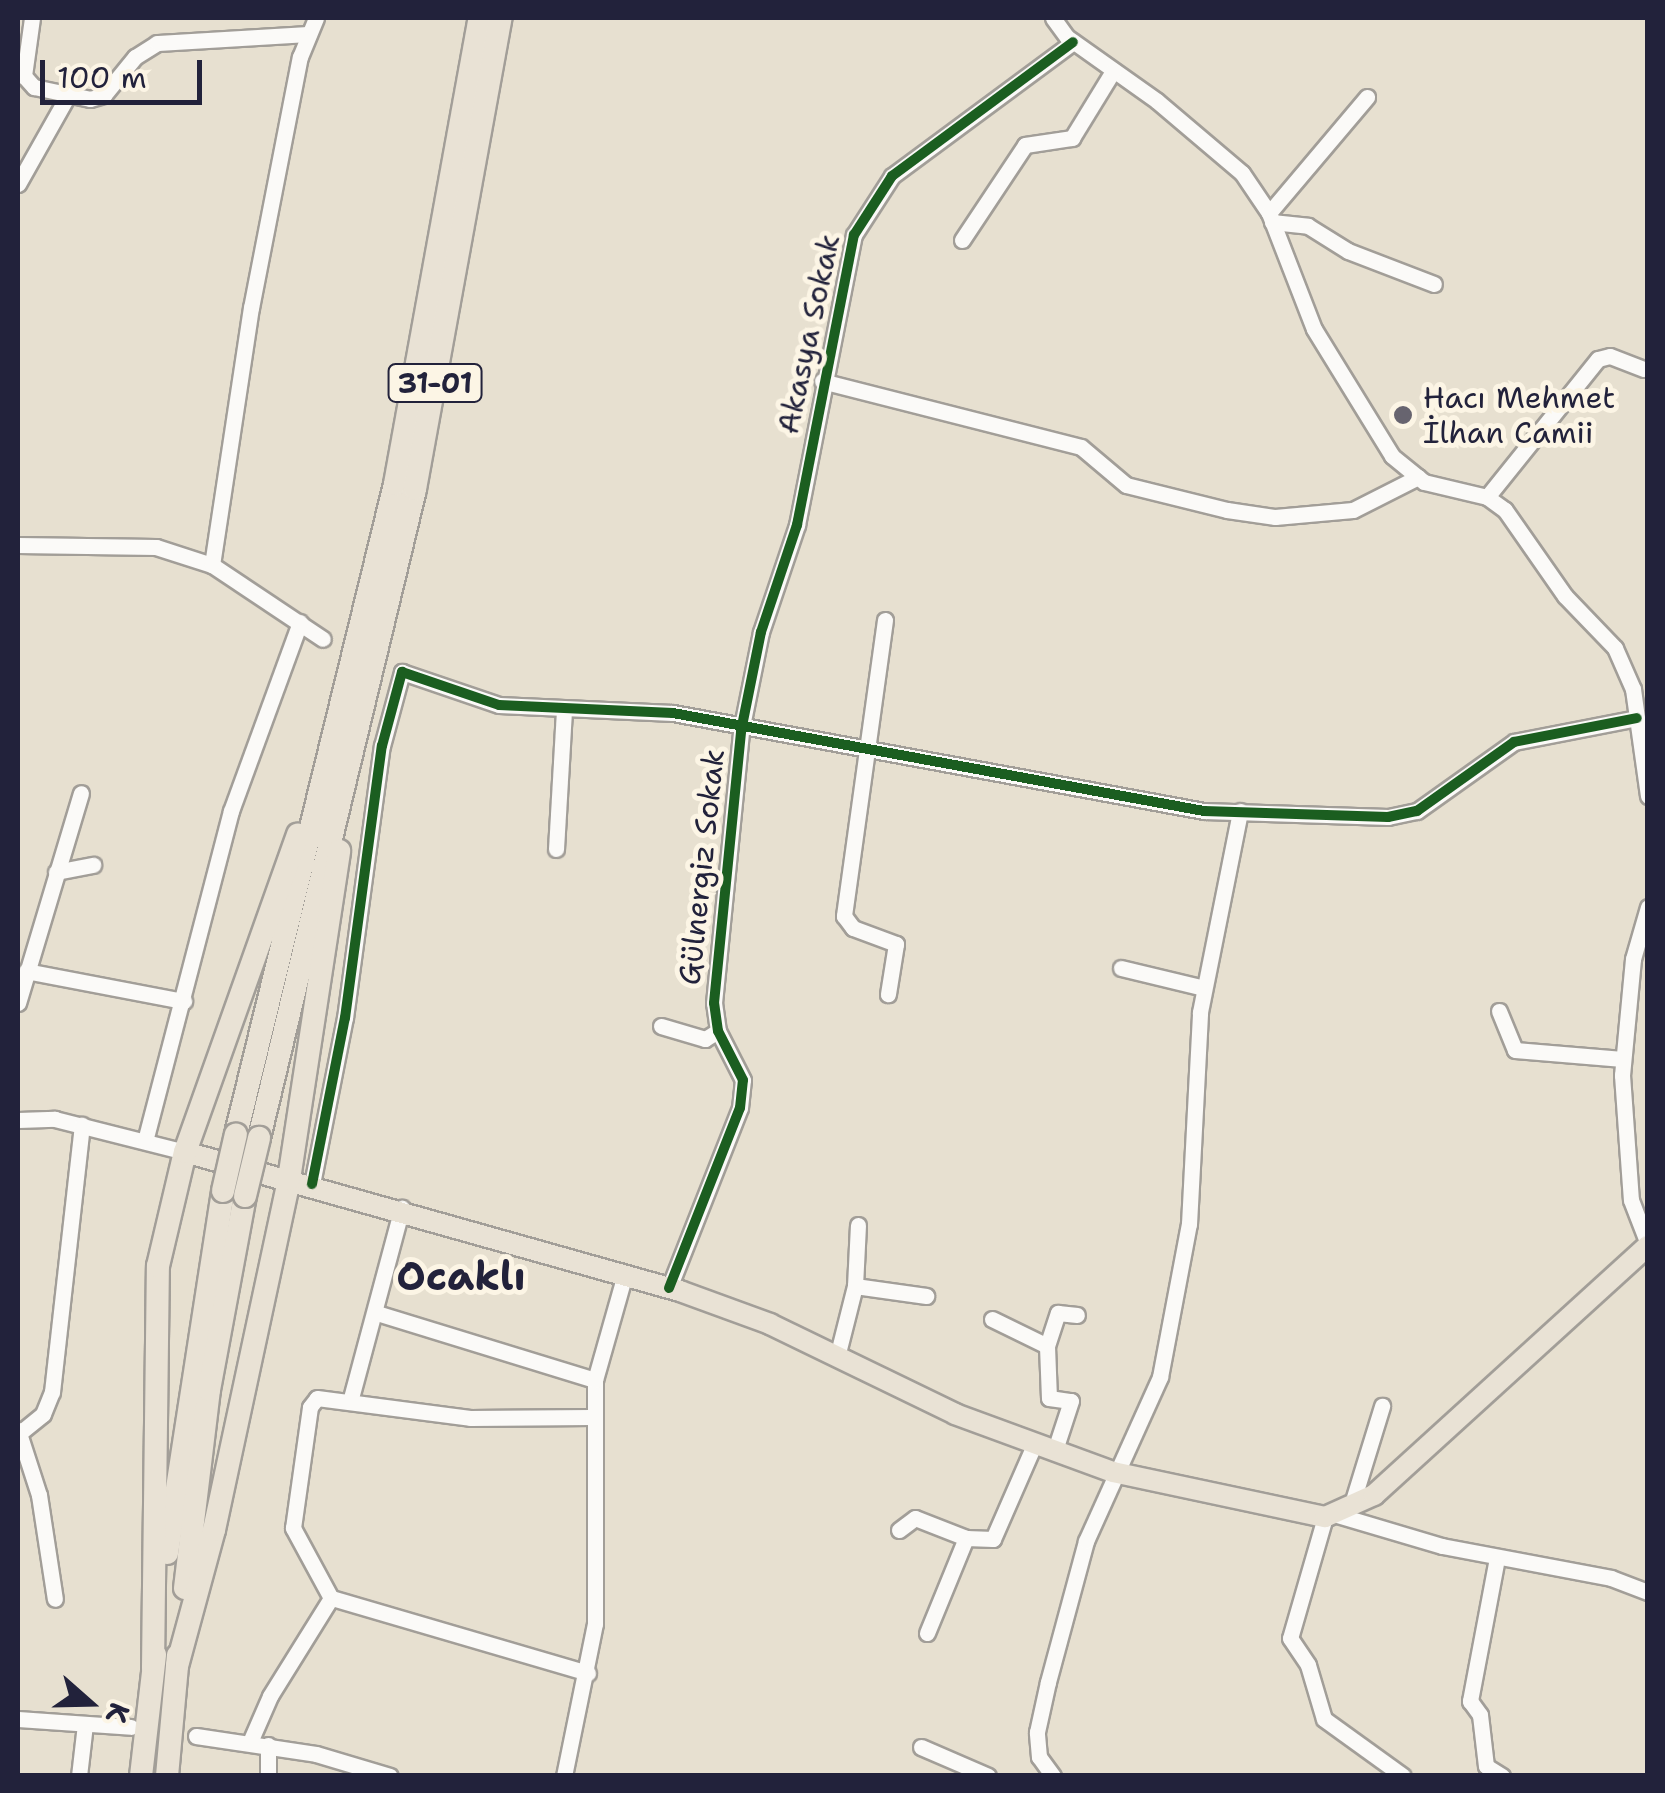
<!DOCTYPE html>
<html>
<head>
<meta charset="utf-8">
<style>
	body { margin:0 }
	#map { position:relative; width:1665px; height:1793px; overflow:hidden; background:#e7e0d0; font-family:"Shantell Sans",sans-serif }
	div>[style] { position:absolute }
	.roads { filter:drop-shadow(2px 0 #a29e98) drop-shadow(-2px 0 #a29e98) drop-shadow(0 2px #a29e98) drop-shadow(0 -2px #a29e98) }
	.minor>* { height:15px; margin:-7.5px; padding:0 7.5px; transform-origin:7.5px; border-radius:7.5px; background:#fbfaf8 }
	.major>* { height:20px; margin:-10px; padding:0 10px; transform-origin:10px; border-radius:10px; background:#e9e2d5 }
	.highway>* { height:22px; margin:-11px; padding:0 11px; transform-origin:11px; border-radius:11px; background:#e9e2d5 }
	.bridges { filter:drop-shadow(2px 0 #a29e98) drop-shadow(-2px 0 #a29e98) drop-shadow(0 2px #a29e98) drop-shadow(0 -2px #a29e98) }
	.highway-bridge>* { height:22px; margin:-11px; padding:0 11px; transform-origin:11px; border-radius:11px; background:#e9e2d5 }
	.cycleway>* { height:10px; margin:-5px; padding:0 5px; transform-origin:5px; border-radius:5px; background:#1b5e20 }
	.dots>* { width:28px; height:28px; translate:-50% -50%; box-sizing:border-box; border:5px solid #fcf5e5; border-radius:50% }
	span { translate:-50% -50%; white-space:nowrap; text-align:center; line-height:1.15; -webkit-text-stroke:10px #fcf5e5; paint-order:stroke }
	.shield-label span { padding:2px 8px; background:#fcf5e5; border:2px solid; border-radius:8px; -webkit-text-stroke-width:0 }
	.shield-label { font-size:28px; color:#22223b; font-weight:700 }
	.street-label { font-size:30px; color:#22223b }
	.poi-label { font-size:30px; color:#22223b }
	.left { translate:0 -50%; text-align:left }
	.district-label { font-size:40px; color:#22223b; font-weight:700 }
	.frame { position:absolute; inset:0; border:20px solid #22223b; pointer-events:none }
	.north { position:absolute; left:40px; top:1653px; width:100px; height:100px; -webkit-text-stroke:8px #fcf5e5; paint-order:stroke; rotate:110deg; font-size:28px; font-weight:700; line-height:40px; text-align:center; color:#22223b }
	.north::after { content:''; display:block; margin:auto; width:35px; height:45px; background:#22223b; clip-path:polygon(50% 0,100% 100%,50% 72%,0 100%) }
	.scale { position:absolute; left:40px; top:60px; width:162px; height:45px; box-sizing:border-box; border:5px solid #22223b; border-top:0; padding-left:12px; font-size:30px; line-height:35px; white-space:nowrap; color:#22223b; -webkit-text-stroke:8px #fcf5e5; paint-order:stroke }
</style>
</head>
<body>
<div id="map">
	<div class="roads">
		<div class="minor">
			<i style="left:32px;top:18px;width:59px;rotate:97.9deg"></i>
			<i style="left:24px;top:76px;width:15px;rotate:48deg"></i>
			<i style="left:34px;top:87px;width:57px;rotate:12.1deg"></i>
			<i style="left:90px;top:99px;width:15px;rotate:-16deg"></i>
			<i style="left:104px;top:95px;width:49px;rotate:-50.8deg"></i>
			<i style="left:135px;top:57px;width:26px;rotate:-32deg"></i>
			<i style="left:157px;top:43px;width:152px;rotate:-3.4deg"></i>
			<i style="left:1053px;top:18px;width:24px;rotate:54deg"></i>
			<i style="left:1067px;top:37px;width:110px;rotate:35.4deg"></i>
			<i style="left:1157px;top:101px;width:111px;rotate:40.3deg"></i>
			<i style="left:1242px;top:173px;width:48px;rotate:56deg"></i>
			<i style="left:1269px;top:213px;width:124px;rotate:68.8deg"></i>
			<i style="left:1314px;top:329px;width:149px;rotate:58.4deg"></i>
			<i style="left:1392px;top:456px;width:41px;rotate:39.1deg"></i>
			<i style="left:1424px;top:482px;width:65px;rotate:13.4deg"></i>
			<i style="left:1487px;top:497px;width:22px;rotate:36deg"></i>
			<i style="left:1505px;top:510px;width:105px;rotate:55.1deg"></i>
			<i style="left:1565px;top:596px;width:72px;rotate:46.1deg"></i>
			<i style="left:1615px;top:648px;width:45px;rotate:66.3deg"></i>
			<i style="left:1633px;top:689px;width:108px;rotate:82deg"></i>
			<i style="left:18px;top:184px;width:100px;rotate:-60.6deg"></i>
			<i style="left:1269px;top:213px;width:152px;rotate:-49.8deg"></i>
			<i style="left:1272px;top:222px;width:36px;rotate:6deg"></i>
			<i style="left:1308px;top:226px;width:47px;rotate:32deg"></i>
			<i style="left:1348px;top:251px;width:92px;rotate:21deg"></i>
			<i style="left:962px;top:240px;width:114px;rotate:-56.4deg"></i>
			<i style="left:1025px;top:145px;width:48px;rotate:-8.5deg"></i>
			<i style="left:1072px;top:138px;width:79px;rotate:-58.5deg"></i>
			<i style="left:822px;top:381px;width:267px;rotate:14.3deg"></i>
			<i style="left:1081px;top:447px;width:59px;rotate:40.2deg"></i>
			<i style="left:1126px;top:485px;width:104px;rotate:13.9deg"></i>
			<i style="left:1227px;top:510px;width:49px;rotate:8.3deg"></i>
			<i style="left:1275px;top:517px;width:78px;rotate:-5.1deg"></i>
			<i style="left:1353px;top:510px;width:73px;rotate:-26.9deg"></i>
			<i style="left:1487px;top:497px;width:177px;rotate:-51.2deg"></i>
			<i style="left:1598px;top:359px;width:12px;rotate:-14deg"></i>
			<i style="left:1610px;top:356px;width:36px;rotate:21deg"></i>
			<i style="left:18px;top:545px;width:138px;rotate:0.8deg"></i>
			<i style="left:156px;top:547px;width:59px;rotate:17.8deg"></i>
			<i style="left:212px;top:565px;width:133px;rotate:33.7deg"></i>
			<i style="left:212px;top:565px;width:260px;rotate:-81.4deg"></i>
			<i style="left:251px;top:308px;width:256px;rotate:-79deg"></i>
			<i style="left:300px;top:57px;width:42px;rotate:-67.7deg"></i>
			<i style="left:885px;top:620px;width:299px;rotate:97.9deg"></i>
			<i style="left:844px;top:916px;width:15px;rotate:53deg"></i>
			<i style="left:853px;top:928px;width:46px;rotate:20.4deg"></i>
			<i style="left:896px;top:944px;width:51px;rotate:99.1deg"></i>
			<i style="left:556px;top:849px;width:138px;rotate:-86.7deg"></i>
			<i style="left:56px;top:872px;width:38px;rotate:-11deg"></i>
			<i style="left:1648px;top:907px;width:54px;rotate:106.1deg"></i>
			<i style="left:1633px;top:959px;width:117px;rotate:95.4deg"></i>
			<i style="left:1622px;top:1075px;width:125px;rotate:85.9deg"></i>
			<i style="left:1631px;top:1200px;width:47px;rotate:68.9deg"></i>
			<i style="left:1121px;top:968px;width:85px;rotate:13.5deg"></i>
			<i style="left:26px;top:971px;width:161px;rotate:10.8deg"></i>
			<i style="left:18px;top:1003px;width:219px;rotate:-73.3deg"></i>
			<i style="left:1499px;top:1011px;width:42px;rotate:67.7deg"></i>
			<i style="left:1515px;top:1050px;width:108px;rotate:4.8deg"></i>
			<i style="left:661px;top:1026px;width:46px;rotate:16.5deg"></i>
			<i style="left:705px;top:1039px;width:15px;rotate:-32deg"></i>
			<i style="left:18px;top:1120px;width:37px;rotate:-2deg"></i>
			<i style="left:55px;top:1119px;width:134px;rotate:14.2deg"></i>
			<i style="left:145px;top:1141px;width:341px;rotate:-75.4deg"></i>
			<i style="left:231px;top:811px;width:201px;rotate:-69.9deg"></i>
			<i style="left:312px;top:1184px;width:169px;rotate:-78.8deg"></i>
			<i style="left:345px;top:1018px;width:275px;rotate:-82.3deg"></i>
			<i style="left:382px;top:746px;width:77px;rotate:-74.9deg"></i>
			<i style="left:402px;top:672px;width:102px;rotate:18.8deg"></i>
			<i style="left:499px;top:705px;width:174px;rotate:2.6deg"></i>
			<i style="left:673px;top:713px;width:540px;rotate:10.46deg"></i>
			<i style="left:1204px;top:811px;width:184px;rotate:1.9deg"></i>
			<i style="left:1388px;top:817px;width:30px;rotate:-12deg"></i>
			<i style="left:1417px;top:811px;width:119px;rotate:-35.4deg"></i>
			<i style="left:1514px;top:742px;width:125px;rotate:-11deg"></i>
			<i style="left:855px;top:1286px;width:72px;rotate:8deg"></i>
			<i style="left:669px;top:1288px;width:193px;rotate:-68.5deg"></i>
			<i style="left:740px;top:1108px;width:28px;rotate:-84deg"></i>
			<i style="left:743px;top:1080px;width:55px;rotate:-117deg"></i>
			<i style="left:718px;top:1031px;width:28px;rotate:-98deg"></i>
			<i style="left:714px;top:1003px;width:273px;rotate:-84.3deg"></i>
			<i style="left:741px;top:731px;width:101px;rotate:-78.6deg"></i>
			<i style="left:761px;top:632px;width:113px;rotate:-71.4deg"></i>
			<i style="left:797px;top:525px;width:296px;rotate:-78.9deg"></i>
			<i style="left:854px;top:235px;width:70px;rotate:-57.2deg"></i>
			<i style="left:892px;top:176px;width:225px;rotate:-36.5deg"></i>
			<i style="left:377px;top:1313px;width:228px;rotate:17.1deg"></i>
			<i style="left:992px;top:1319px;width:61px;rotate:26.1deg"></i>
			<i style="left:1047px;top:1346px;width:52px;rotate:87.8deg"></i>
			<i style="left:1049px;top:1398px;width:22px;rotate:8deg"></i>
			<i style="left:1071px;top:1401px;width:52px;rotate:108.1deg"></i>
			<i style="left:1047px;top:1346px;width:35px;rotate:-72deg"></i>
			<i style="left:1058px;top:1313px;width:19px;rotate:6deg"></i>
			<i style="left:837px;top:1357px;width:73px;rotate:-75.8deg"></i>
			<i style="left:855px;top:1286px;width:61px;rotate:-87.2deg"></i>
			<i style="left:351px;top:1398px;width:197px;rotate:-75deg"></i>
			<i style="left:18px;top:1430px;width:68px;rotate:72.1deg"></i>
			<i style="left:39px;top:1495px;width:105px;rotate:81.3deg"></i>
			<i style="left:21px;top:1432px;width:28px;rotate:-39deg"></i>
			<i style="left:43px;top:1414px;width:24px;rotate:-68deg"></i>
			<i style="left:52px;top:1392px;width:269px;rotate:-83.6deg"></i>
			<i style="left:1351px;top:1507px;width:106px;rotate:-72.9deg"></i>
			<i style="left:1334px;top:1514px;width:113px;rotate:16.5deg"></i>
			<i style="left:1442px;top:1546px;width:172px;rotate:10.7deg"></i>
			<i style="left:1611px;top:1578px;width:40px;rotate:21deg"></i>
			<i style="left:1325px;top:1517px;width:126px;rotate:106.1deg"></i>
			<i style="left:1290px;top:1638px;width:32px;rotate:56deg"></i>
			<i style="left:1308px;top:1665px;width:56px;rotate:73.5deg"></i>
			<i style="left:1324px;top:1719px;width:97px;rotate:35.8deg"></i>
			<i style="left:899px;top:1530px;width:20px;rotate:-37deg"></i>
			<i style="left:915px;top:1518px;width:55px;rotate:21.4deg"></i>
			<i style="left:966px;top:1538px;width:27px;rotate:2deg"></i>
			<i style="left:993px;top:1539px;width:105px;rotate:-66.4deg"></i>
			<i style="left:1497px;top:1558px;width:146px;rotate:100.7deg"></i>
			<i style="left:1470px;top:1701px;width:17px;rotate:54deg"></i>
			<i style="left:1480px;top:1715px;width:51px;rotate:83.3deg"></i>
			<i style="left:1486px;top:1766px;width:19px;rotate:32deg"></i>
			<i style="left:927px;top:1633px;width:103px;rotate:-67.7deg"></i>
			<i style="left:588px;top:1673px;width:268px;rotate:-163.7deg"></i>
			<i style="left:331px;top:1598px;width:80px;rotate:-118.5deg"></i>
			<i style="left:293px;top:1528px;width:122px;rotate:-82deg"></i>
			<i style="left:310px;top:1407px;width:11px;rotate:-52deg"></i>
			<i style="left:317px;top:1398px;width:154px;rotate:7.4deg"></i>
			<i style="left:470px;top:1418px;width:121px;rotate:-0.5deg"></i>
			<i style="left:18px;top:1719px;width:113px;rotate:4deg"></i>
			<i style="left:196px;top:1736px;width:121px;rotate:8.5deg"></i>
			<i style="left:316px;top:1754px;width:77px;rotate:16.6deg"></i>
			<i style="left:250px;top:1742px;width:50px;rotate:-66.5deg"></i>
			<i style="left:270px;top:1696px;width:115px;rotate:-58.1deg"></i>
			<i style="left:921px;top:1747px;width:73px;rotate:23.4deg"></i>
			<i style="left:79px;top:1776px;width:52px;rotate:-83.4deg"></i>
			<i style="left:268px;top:1776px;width:31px;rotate:-90deg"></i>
			<i style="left:564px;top:1776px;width:155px;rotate:-78.5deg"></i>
			<i style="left:595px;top:1624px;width:244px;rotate:-90deg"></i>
			<i style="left:595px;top:1380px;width:110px;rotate:-74.2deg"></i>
			<i style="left:1053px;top:1776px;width:24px;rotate:-126deg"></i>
			<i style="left:1039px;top:1757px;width:25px;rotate:-95deg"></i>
			<i style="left:1037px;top:1732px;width:51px;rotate:-77.6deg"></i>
			<i style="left:1048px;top:1682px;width:146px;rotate:-74.9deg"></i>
			<i style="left:1086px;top:1541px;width:180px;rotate:-65.7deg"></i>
			<i style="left:1160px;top:1377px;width:156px;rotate:-79.3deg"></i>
			<i style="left:1189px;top:1224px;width:212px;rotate:-87deg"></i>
			<i style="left:1200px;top:1012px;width:205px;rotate:-78.7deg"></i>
		</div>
		<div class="major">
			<i style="left:185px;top:1152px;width:514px;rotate:15.69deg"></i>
			<i style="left:680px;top:1291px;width:96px;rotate:20.1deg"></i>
			<i style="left:770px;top:1324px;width:206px;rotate:25.9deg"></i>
			<i style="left:955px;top:1414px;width:168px;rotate:20.2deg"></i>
			<i style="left:1113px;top:1472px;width:217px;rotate:12deg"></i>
			<i style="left:1325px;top:1517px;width:54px;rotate:-24.2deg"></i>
			<i style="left:1374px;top:1495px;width:370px;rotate:-42.3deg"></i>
		</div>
		<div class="highway">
			<i style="left:236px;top:1134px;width:669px;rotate:-76.25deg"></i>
			<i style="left:395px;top:484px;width:474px;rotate:-79.7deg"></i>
			<i style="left:259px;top:1138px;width:667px;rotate:-76.48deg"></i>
			<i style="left:415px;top:489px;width:479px;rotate:-79.7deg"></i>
			<i style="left:167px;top:1553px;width:366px;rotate:-81.2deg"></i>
			<i style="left:185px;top:1588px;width:199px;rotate:-83.1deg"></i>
			<i style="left:209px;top:1390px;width:197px;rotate:-79.5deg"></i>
			<i style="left:177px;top:1666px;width:141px;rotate:-74.8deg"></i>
			<i style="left:214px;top:1530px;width:359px;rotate:-77.9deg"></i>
			<i style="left:289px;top:1179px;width:332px;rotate:-81.3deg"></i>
			<i style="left:153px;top:1668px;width:402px;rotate:-89.3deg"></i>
			<i style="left:158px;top:1266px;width:117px;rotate:-76.7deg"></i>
			<i style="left:185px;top:1152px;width:337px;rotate:-70.4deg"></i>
			<i style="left:141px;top:1776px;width:122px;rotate:-83.4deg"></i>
			<i style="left:167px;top:1776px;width:121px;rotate:-84.8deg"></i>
		</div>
	</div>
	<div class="bridges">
		<div class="highway-bridge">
			<i style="left:223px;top:1191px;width:58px;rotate:-77.2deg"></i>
			<i style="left:245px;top:1196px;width:60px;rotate:-76.4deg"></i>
		</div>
	</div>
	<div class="cycleway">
		<i style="left:312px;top:1184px;width:169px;rotate:-78.8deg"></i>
		<i style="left:345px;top:1018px;width:275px;rotate:-82.3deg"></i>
		<i style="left:382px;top:746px;width:77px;rotate:-74.9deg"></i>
		<i style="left:402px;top:672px;width:102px;rotate:18.8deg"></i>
		<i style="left:499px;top:705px;width:174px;rotate:2.6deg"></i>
		<i style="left:673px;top:713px;width:540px;rotate:10.46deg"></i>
		<i style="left:1204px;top:811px;width:184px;rotate:1.9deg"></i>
		<i style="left:1388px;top:817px;width:30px;rotate:-12deg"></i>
		<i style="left:1417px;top:811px;width:119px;rotate:-35.4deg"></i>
		<i style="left:1514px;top:742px;width:125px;rotate:-11deg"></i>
		<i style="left:669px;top:1288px;width:193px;rotate:-68.5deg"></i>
		<i style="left:740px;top:1108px;width:28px;rotate:-84deg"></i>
		<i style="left:743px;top:1080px;width:55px;rotate:-117deg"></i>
		<i style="left:718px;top:1031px;width:28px;rotate:-98deg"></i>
		<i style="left:714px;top:1003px;width:273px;rotate:-84.3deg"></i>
		<i style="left:741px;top:731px;width:101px;rotate:-78.6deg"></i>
		<i style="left:761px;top:632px;width:113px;rotate:-71.4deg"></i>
		<i style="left:797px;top:525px;width:296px;rotate:-78.9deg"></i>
		<i style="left:854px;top:235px;width:70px;rotate:-57.2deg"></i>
		<i style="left:892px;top:176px;width:225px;rotate:-36.5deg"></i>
	</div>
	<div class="dots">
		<i style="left:1403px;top:415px;background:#67646f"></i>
	</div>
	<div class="shield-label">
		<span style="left:435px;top:383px">31-01</span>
	</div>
	<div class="street-label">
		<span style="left:809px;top:334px;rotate:-78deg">Akasya Sokak</span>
		<span style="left:702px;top:867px;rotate:-84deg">Gülnergiz Sokak</span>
	</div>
	<div class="poi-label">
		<span class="left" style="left:1423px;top:415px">Hacı Mehmet<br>İlhan Camii</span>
	</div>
	<div class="district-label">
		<span style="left:461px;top:1276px">Ocaklı</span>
	</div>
	<div class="frame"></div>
	<div class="north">K</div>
	<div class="scale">100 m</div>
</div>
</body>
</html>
